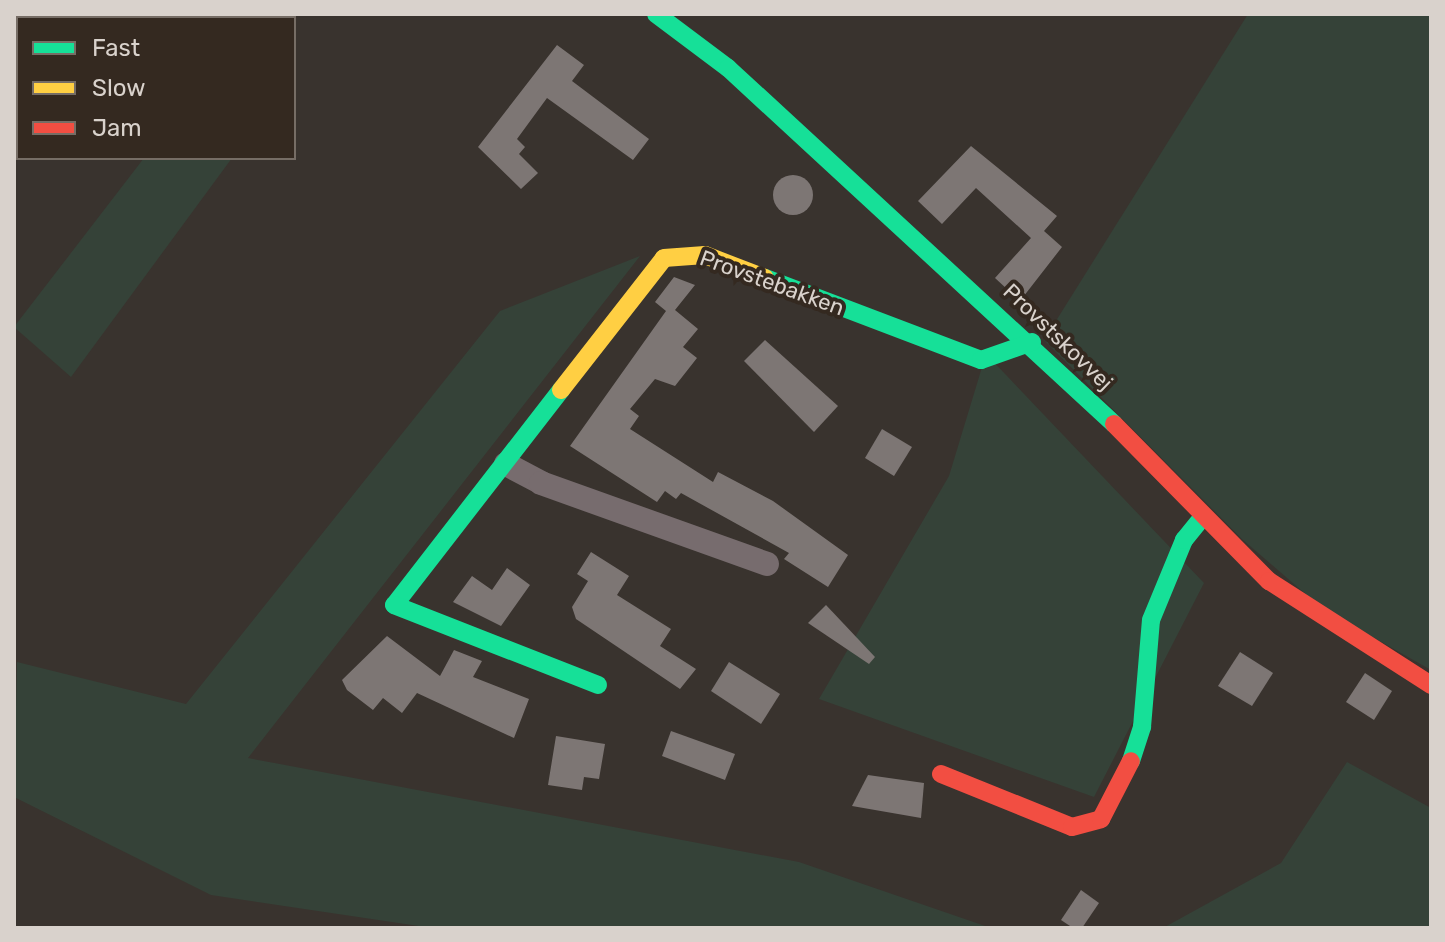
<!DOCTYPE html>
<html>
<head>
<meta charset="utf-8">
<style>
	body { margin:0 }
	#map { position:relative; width:1445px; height:942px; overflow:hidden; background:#39332e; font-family:Rubik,sans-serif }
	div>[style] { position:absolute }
	.green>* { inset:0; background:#354238 }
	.building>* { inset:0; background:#7d7674 }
	.round { border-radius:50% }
	.street>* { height:24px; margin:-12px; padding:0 12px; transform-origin:12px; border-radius:12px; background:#776c6e }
	.fast>* { height:18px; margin:-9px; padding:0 9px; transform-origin:9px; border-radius:9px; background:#16e098 }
	.slow>* { height:18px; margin:-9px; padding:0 9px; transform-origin:9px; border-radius:9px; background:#ffcf43 }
	.jam>* { height:18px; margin:-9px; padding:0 9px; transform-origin:9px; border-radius:9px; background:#f24e42 }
	span { translate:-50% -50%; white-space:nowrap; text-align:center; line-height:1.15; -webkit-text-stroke:8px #342920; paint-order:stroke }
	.street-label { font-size:22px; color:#d9d2cc }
	.frame { position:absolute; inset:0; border:16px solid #d9d2cc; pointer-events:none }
	.legend { position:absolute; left:16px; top:16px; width:280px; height:144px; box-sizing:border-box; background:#342920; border:2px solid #766d65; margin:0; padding:10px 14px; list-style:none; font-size:24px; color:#d9d2cc }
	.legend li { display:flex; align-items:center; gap:16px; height:40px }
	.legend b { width:40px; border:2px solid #766d65 }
</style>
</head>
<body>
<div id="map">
	<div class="green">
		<i style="clip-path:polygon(1248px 14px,1431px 14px,1431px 670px,1323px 609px,1243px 540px,1044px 340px)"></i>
		<i style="clip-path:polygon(144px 158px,232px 158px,71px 377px,14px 327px)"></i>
		<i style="clip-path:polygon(640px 256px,248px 758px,799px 862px,991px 928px,432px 928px,211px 895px,14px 797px,17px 662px,186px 704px,500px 311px)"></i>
		<i style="clip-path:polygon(986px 354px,1204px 583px,1094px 797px,819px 699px,949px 476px)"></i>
		<i style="clip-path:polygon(1347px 762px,1431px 808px,1431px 928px,1163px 928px,1281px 863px)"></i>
	</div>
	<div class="building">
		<i style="clip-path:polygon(557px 45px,584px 65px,572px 81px,649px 139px,633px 160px,547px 98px,517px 139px,525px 147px,519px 154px,538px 173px,521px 189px,478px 147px)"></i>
		<i style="clip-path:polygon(971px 146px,1057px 216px,1044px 231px,1062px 247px,1020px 301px,995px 278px,1031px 238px,976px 188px,942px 224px,918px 201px)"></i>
		<i class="round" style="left:773px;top:175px;width:40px;height:40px"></i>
		<i style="clip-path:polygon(674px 277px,695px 285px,675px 310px,698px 329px,683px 347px,697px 358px,675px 386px,655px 379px,630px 409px,639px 416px,630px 429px,713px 482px,718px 472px,773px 501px,848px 555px,828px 587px,784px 559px,789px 553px,681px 493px,676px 499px,665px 491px,657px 502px,570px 446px,666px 311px,655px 302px)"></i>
		<i style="clip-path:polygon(765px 340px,838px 406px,814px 432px,744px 361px)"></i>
		<i style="clip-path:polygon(882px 429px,912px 447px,894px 476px,865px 458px)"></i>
		<i style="clip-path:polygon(591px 552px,629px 576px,617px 595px,671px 629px,660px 646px,696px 669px,680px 689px,576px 619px,572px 607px,588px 581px,577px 574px)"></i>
		<i style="clip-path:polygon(507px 568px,530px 585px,501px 626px,453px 602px,472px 576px,492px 590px)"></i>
		<i style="clip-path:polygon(826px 605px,875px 657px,869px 664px,808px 623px)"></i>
		<i style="clip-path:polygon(387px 636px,440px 676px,454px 650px,482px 661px,473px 677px,529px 699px,514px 738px,417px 693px,402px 713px,383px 698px,373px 710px,347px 690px,342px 680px)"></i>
		<i style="clip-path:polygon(1240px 652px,1273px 673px,1252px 706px,1218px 686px)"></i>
		<i style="clip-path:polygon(729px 662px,780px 694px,761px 724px,711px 691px)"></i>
		<i style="clip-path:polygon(1365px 673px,1392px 691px,1374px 720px,1346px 702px)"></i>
		<i style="clip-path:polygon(671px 731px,735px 754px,725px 780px,662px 756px)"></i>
		<i style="clip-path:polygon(556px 736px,605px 744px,599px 779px,584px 777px,582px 790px,548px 785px)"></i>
		<i style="clip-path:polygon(868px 775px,924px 783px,921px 818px,852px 806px)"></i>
		<i style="clip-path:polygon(1081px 890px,1099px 903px,1082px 928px,1073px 928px,1061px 920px)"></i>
	</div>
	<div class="street">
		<i style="left:506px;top:464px;width:40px;rotate:28deg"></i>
		<i style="left:541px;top:483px;width:240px;rotate:19.7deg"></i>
	</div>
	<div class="fast">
		<i style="left:656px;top:14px;width:90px;rotate:36.9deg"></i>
		<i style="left:728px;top:68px;width:525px;rotate:42.68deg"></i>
		<i style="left:765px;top:278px;width:231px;rotate:20.8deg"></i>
		<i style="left:981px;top:360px;width:54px;rotate:-19.4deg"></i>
		<i style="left:561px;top:390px;width:272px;rotate:127.8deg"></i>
		<i style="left:394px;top:605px;width:219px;rotate:21.4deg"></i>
		<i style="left:1131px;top:761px;width:36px;rotate:-72deg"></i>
		<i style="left:1142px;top:727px;width:107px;rotate:-85.2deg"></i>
		<i style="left:1151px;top:620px;width:87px;rotate:-67.6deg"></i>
		<i style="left:1184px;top:540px;width:28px;rotate:-51deg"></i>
	</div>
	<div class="slow">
		<i style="left:561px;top:390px;width:167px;rotate:-52deg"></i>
		<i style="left:664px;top:258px;width:41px;rotate:-4.2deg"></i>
		<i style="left:705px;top:255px;width:64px;rotate:21deg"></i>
	</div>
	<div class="jam">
		<i style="left:1114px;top:424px;width:221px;rotate:45.4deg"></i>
		<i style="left:1269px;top:581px;width:193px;rotate:32.7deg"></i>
		<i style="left:941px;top:774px;width:141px;rotate:22deg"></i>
		<i style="left:1072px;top:827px;width:30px;rotate:-15deg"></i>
		<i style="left:1101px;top:819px;width:65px;rotate:-62.7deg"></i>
	</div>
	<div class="street-label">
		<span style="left:772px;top:283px;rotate:20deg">Provstebakken</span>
		<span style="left:1058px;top:337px;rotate:44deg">Provstskovvej</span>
	</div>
	<div class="frame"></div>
	<ul class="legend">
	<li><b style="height:10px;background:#16e098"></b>Fast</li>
	<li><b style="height:10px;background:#ffcf43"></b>Slow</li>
	<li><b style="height:10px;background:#f24e42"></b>Jam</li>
	</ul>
</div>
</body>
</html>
